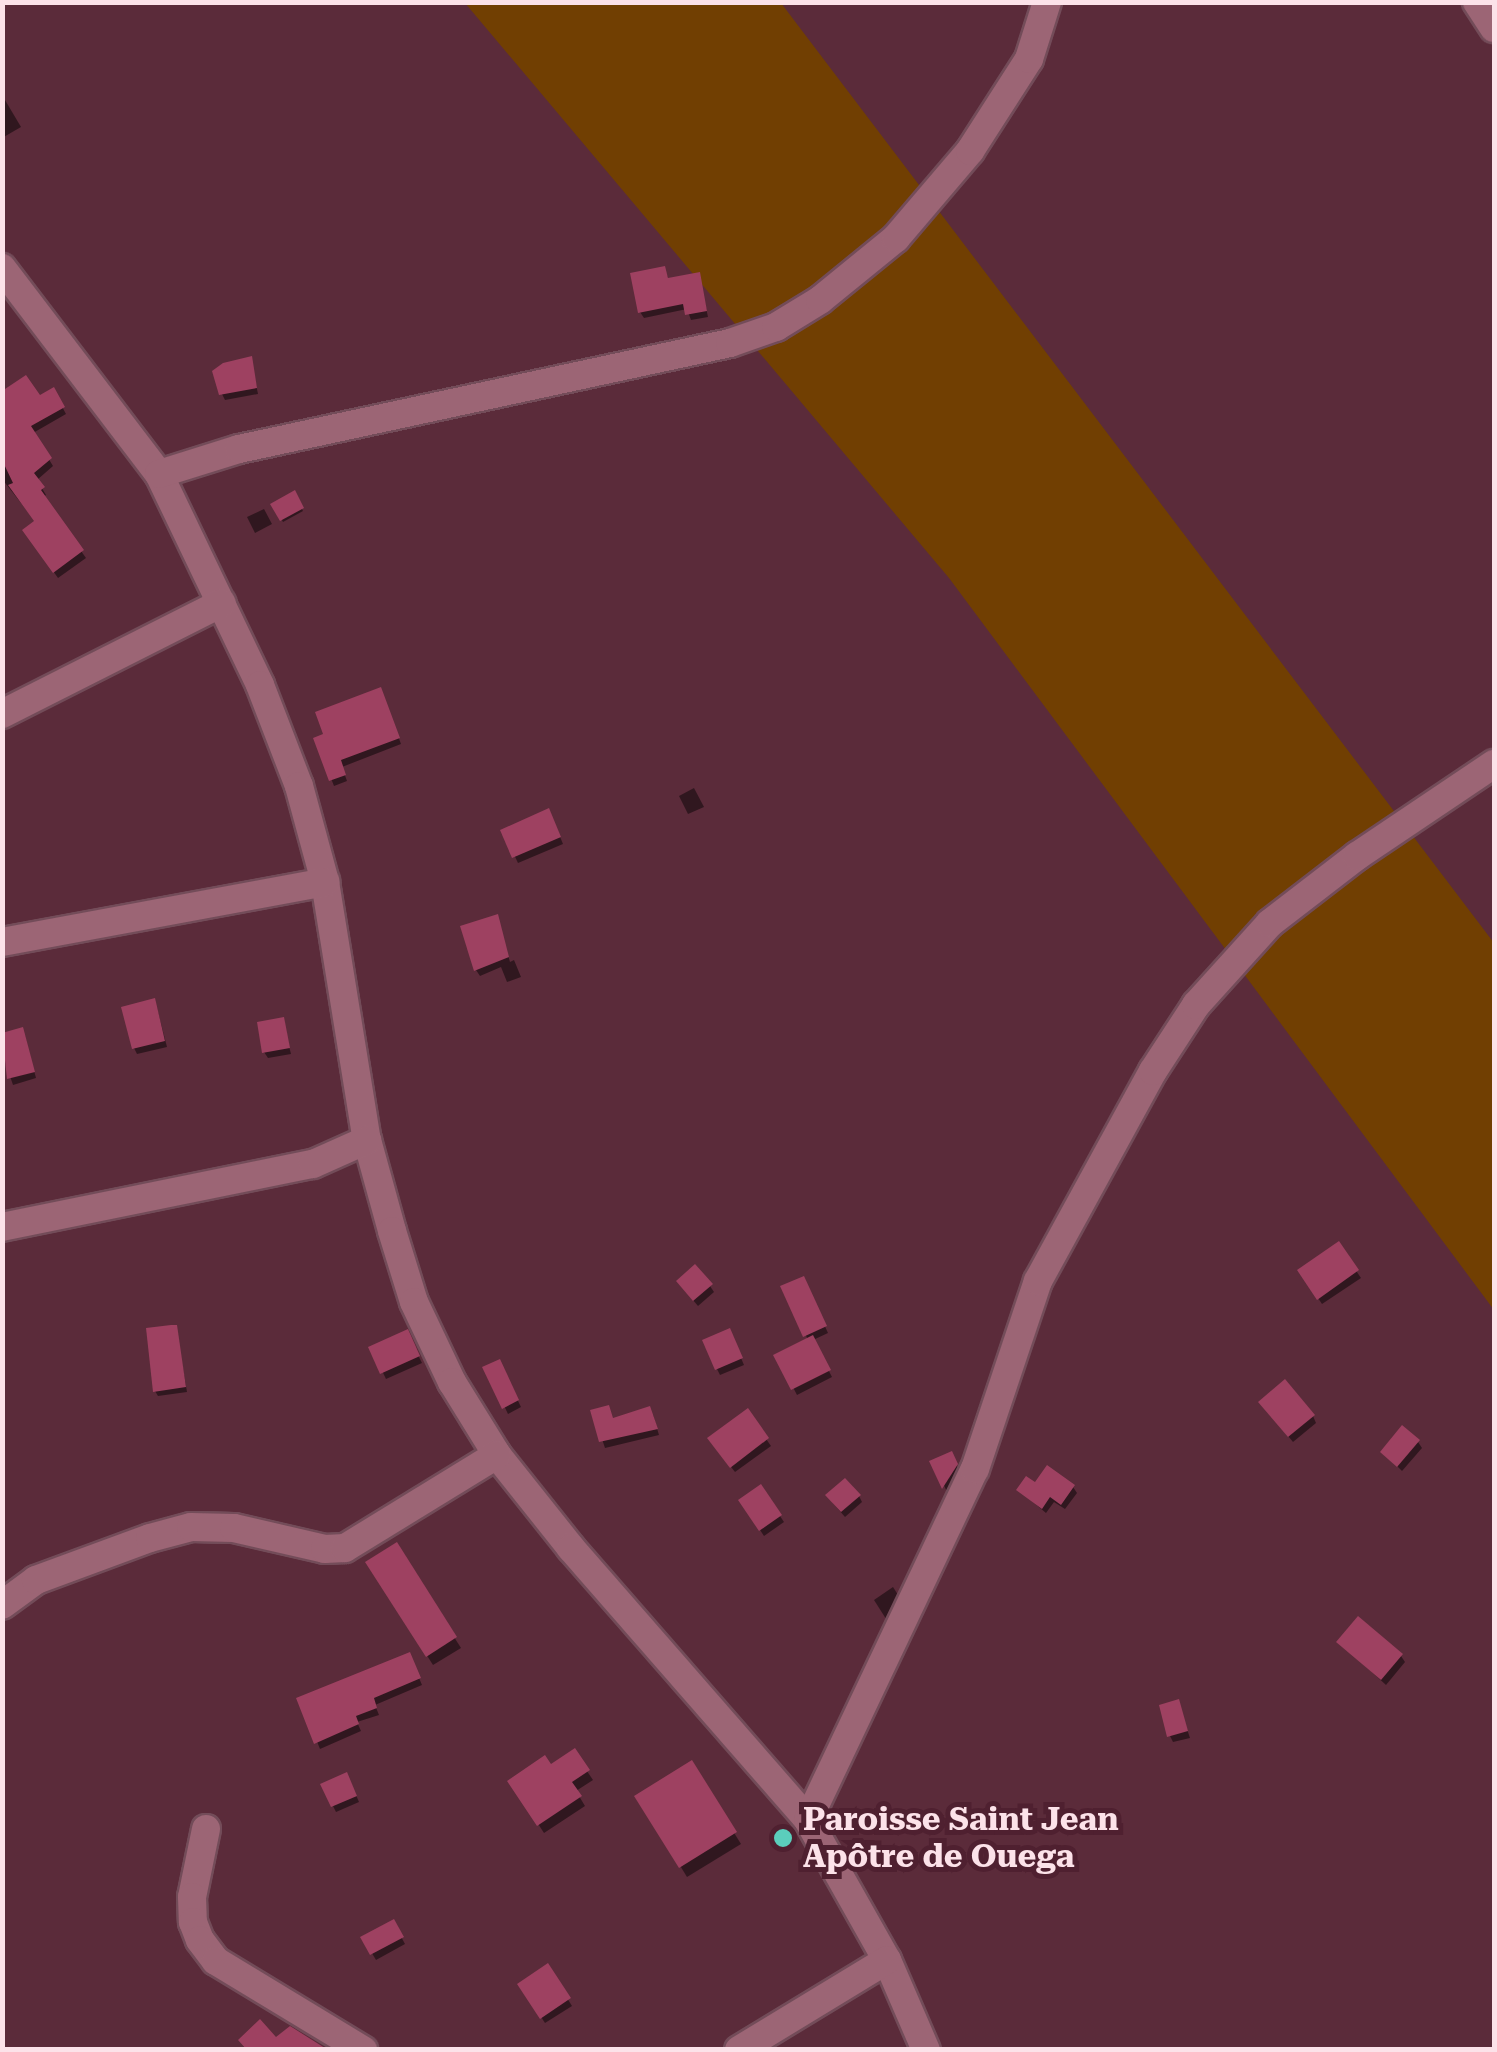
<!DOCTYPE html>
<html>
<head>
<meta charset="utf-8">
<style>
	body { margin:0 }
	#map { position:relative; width:1497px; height:2052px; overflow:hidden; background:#5b2b3a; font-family:"Roboto Serif",serif }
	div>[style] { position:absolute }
	.green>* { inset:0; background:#713f02 }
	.shadow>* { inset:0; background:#0007 }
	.building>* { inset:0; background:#9e4161 }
	.roads { filter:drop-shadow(2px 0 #734c59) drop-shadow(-2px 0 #734c59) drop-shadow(0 2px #734c59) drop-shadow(0 -2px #734c59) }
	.minor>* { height:28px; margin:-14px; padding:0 14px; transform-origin:14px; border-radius:14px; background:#9c6575 }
	.dots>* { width:28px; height:28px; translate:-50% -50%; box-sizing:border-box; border:5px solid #4f2030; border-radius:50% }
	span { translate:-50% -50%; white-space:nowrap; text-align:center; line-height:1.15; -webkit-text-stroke:10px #4f2030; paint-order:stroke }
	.poi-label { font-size:32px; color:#fce2e9; font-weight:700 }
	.left { translate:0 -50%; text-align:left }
	.frame { position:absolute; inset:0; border:5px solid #fce2e9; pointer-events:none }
</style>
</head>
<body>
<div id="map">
	<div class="green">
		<i style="clip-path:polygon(465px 3px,781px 3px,1494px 943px,1494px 1310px,949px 578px)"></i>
	</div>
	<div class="shadow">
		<i style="clip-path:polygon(2px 95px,21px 127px,2px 138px)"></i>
		<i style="clip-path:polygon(664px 268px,669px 280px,699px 275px,708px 317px,691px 320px,687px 309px,644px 318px,640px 312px)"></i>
		<i style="clip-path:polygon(251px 359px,258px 394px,225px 400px,222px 394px)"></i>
		<i style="clip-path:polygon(53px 390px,66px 414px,33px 433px,53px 466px,37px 480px,46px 495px,43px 497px,86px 558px,58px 578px,29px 537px,36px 522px,2px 479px,2px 412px)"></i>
		<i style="clip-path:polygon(294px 494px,303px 511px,283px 522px,274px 505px)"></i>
		<i style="clip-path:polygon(264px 509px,272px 524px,255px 533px,247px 517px)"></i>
		<i style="clip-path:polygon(383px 696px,401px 744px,342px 767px,347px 781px,334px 786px,316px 740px)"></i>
		<i style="clip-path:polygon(694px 788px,704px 807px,688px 814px,679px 796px)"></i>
		<i style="clip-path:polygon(552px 817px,563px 844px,518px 863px,503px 831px)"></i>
		<i style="clip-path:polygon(497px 917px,510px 962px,514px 960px,521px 977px,507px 982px,501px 967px,480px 976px,476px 970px)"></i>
		<i style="clip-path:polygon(157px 1008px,167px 1047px,137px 1054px,134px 1048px)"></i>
		<i style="clip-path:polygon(282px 1019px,291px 1054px,268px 1058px,264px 1052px)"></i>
		<i style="clip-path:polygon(2px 1035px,25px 1036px,36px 1078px,13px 1085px,2px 1053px)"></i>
		<i style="clip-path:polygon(1338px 1244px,1361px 1278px,1322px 1304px,1300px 1271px)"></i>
		<i style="clip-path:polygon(806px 1285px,828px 1333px,813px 1340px,832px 1377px,797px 1395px,777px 1356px,808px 1340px,784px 1288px)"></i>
		<i style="clip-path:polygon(710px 1286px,714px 1292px,698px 1306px,682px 1287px)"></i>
		<i style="clip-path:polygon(176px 1328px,187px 1392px,158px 1396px,155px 1391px)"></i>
		<i style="clip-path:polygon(407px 1333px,422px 1363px,386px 1379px,371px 1348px)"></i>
		<i style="clip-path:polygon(732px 1337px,744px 1365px,720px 1375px,717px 1369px)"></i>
		<i style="clip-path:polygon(499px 1362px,521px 1407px,508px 1414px,486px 1368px)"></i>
		<i style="clip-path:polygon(1265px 1408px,1313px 1416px,1316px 1423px,1293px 1442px)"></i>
		<i style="clip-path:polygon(593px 1412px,613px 1421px,653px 1415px,659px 1435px,605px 1448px)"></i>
		<i style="clip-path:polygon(747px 1412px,771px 1446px,735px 1472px,714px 1445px)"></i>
		<i style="clip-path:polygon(1418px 1442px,1422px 1448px,1402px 1471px,1383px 1452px)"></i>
		<i style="clip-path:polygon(951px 1454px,960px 1472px,948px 1494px,933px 1462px)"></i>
		<i style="clip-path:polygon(1036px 1485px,1073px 1487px,1077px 1493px,1065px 1509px,1054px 1502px,1046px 1513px,1019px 1490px)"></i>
		<i style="clip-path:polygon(761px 1488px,784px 1522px,764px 1536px,741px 1501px)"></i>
		<i style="clip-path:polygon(859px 1496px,862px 1502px,845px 1517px,832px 1502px)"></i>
		<i style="clip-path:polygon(396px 1545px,461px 1648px,433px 1665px,368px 1563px)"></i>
		<i style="clip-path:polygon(893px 1587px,900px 1598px,888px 1622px,874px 1600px)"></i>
		<i style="clip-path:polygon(1339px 1642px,1401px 1656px,1405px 1662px,1386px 1685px)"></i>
		<i style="clip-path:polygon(412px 1661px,422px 1685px,375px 1705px,379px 1715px,357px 1722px,361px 1731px,320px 1749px,300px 1699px)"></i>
		<i style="clip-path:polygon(1178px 1702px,1190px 1738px,1173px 1742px,1170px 1736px)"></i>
		<i style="clip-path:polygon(574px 1752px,593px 1780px,576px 1791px,585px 1806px,544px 1833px,516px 1790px)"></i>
		<i style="clip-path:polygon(691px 1764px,741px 1844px,687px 1877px,638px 1797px)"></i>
		<i style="clip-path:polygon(350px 1781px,359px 1802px,336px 1812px,333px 1806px)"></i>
		<i style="clip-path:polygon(393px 1922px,405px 1944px,376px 1960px,363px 1938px)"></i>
		<i style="clip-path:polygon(547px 1966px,572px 2006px,545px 2023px,520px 1984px)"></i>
	</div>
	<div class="building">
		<i style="clip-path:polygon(665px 266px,668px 278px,700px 272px,707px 311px,685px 315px,683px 304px,638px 313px,630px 273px)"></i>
		<i style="clip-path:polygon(252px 356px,257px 388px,219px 395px,212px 371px,223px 363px)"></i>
		<i style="clip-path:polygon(26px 375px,40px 395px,54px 387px,65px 407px,31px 426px,52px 458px,34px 473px,45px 487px,41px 490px,84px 550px,53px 573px,22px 530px,34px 521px,8px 485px,13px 483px,2px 460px,2px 391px)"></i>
		<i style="clip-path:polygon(295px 490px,304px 508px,280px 521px,270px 504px)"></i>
		<i style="clip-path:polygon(381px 687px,400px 738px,341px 760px,346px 775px,329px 781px,313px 738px,323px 734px,315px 712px)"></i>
		<i style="clip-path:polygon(549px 808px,561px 837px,512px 858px,500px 830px)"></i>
		<i style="clip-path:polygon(498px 914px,509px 957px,474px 971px,460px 926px)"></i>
		<i style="clip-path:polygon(155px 998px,165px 1041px,132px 1049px,121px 1007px)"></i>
		<i style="clip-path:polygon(284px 1017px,290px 1048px,262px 1053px,257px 1022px)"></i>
		<i style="clip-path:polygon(23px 1027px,35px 1072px,7px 1079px,2px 1033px)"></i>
		<i style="clip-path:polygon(1339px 1241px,1359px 1270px,1317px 1300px,1297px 1270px)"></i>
		<i style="clip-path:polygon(695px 1264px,713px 1284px,693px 1301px,676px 1281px)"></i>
		<i style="clip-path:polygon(804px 1276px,827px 1326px,803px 1337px,780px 1286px)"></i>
		<i style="clip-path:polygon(171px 1325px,177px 1325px,186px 1387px,153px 1392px,146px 1328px)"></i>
		<i style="clip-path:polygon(730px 1328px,743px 1358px,715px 1370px,702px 1340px)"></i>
		<i style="clip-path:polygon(408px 1329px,420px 1356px,380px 1374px,368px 1347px)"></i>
		<i style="clip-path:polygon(813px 1335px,831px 1370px,791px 1390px,773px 1355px)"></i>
		<i style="clip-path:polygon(500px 1359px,519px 1400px,502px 1409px,482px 1367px)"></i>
		<i style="clip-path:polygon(1285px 1379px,1315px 1415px,1288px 1437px,1258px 1402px)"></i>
		<i style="clip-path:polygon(609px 1405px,613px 1418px,650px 1406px,658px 1429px,599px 1442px,590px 1410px)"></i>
		<i style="clip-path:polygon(748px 1408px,769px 1438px,730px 1468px,707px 1438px)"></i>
		<i style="clip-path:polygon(1402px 1425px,1420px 1440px,1397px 1467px,1380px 1452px)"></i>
		<i style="clip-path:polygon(952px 1451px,958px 1464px,942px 1489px,929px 1461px)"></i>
		<i style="clip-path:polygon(1047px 1465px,1075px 1485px,1061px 1505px,1050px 1497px,1042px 1509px,1016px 1490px,1026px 1476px,1035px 1482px)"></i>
		<i style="clip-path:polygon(845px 1478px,861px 1495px,841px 1512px,825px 1495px)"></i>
		<i style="clip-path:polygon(761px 1484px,782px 1515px,759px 1531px,738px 1500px)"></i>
		<i style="clip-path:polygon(397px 1542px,457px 1637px,426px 1657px,365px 1562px)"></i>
		<i style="clip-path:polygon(1358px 1616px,1403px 1654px,1381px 1680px,1336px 1642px)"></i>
		<i style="clip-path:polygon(410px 1652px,421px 1678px,374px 1698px,377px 1708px,356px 1716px,359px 1724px,314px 1744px,296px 1698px)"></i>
		<i style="clip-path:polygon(1179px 1699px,1188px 1731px,1167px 1737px,1159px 1705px)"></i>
		<i style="clip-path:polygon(575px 1748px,590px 1770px,572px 1782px,582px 1796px,537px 1826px,507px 1781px,545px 1755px,551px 1764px)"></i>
		<i style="clip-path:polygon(692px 1760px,737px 1832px,679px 1868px,634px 1796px)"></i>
		<i style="clip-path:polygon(347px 1772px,357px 1796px,331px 1807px,320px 1784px)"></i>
		<i style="clip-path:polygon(394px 1919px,404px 1937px,370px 1955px,360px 1937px)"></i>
		<i style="clip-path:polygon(548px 1963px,571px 1998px,540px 2019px,517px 1984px)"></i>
		<i style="clip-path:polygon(260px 2019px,276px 2037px,290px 2026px,328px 2050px,247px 2050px,238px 2040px)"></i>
	</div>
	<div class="roads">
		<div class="minor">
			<i style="left:1477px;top:2px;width:31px;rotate:57deg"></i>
			<i style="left:2px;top:268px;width:259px;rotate:52.7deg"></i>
			<i style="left:159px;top:474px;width:234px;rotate:64.4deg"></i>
			<i style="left:260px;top:685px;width:108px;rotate:68.9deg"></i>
			<i style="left:299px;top:786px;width:99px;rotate:74.8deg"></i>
			<i style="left:325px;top:882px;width:261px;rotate:80.8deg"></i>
			<i style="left:367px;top:1140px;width:94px;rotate:74.6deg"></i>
			<i style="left:392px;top:1231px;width:74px;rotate:72.8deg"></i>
			<i style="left:414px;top:1302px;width:89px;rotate:64.6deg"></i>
			<i style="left:452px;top:1382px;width:86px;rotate:58.3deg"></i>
			<i style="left:497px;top:1455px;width:119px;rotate:51.5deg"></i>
			<i style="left:571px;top:1548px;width:361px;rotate:48.9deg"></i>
			<i style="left:808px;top:1820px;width:161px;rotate:60.6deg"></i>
			<i style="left:887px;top:1960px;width:98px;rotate:66.6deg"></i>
			<i style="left:159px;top:474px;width:84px;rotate:-17.4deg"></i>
			<i style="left:239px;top:449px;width:502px;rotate:-12.18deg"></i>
			<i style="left:730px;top:343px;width:49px;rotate:-19.2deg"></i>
			<i style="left:776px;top:327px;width:52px;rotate:-31.5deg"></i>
			<i style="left:820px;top:300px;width:98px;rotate:-39.2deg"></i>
			<i style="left:896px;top:238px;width:114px;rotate:-49.6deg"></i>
			<i style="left:970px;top:151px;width:109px;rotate:-57.3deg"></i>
			<i style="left:1029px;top:59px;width:60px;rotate:-72.5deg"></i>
			<i style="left:2px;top:714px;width:246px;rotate:-26.8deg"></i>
			<i style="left:2px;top:942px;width:329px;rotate:-10.5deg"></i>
			<i style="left:2px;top:1227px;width:317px;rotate:-11.5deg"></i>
			<i style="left:313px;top:1164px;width:59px;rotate:-24deg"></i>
			<i style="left:2px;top:1605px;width:42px;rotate:-36.3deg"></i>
			<i style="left:36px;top:1580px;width:121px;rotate:-20.2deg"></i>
			<i style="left:150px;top:1538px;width:42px;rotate:-15deg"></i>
			<i style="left:191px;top:1527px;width:43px;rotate:1.3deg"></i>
			<i style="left:234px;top:1528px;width:93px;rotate:13deg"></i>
			<i style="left:325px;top:1549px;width:20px;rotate:-3deg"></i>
			<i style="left:345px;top:1548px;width:178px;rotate:-31.5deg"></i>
			<i style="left:808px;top:1820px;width:389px;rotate:-64.6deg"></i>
			<i style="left:975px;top:1469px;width:198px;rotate:-71.5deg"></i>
			<i style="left:1038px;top:1281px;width:239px;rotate:-61.3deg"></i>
			<i style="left:1153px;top:1071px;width:79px;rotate:-56.9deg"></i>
			<i style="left:1196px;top:1005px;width:110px;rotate:-47.9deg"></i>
			<i style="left:1270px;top:923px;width:110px;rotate:-37.6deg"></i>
			<i style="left:1357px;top:856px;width:165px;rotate:-33.9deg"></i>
			<i style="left:206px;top:1829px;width:69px;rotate:101.6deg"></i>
			<i style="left:192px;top:1897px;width:25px;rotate:88deg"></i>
			<i style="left:193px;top:1922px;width:19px;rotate:69deg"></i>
			<i style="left:200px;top:1940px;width:26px;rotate:53deg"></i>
			<i style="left:216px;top:1961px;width:172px;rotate:31.2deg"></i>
			<i style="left:739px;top:2050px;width:173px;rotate:-31.3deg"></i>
		</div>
	</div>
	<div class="dots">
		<i style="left:783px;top:1838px;background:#5bcebc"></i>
	</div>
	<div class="poi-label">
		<span class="left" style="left:803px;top:1838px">Paroisse Saint Jean<br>Apôtre de Ouega</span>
	</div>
	<div class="frame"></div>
</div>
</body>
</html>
